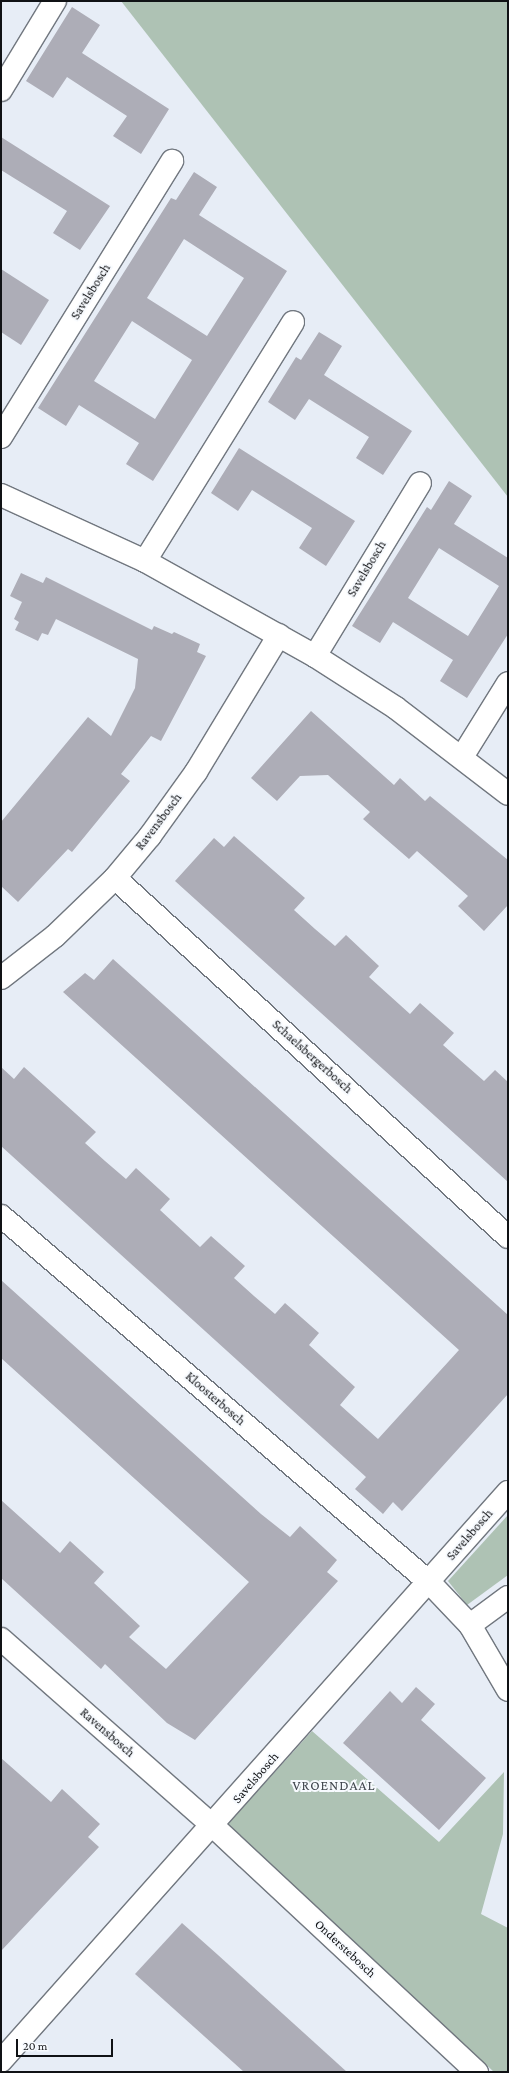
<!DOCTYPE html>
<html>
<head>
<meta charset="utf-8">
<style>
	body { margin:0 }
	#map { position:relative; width:509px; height:2073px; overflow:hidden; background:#e7edf6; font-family:"Crimson Pro",serif }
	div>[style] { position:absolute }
	.green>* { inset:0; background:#aec2b4 }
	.building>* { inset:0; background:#adadb7 }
	.roads { filter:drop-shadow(1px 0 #71777f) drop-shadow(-1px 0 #71777f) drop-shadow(0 1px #71777f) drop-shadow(0 -1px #71777f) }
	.minor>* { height:22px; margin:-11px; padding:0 11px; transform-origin:11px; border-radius:11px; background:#fff }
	span { translate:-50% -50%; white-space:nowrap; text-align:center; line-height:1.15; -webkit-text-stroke:4px #f7fafe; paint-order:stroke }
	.street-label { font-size:13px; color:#101215 }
	.neighbourhood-label { font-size:14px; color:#41474e; letter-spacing:1px }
	.frame { position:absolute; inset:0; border:2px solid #101215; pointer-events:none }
	.scale { position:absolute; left:16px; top:2039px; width:97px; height:18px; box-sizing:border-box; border:2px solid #101215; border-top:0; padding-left:5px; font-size:12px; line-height:14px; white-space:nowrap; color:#101215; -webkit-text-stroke:3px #f7fafe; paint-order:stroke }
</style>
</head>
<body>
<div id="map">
	<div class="green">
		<i style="clip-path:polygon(121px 1px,508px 1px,508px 497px)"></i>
		<i style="clip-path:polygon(508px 1515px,508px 1575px,467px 1605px,448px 1581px)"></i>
		<i style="clip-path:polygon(312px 1731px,439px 1842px,504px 1772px,503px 1834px,481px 1914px,508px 1928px,508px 2072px,494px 2072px,228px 1824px)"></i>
	</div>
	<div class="building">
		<i style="clip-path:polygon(72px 7px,100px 25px,82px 53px,169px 109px,141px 154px,113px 136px,127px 116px,96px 96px,67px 77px,53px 98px,26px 81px)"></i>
		<i style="clip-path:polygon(1px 137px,110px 206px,80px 250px,53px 233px,67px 211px,1px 170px)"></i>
		<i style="clip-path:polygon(evenodd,194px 172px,217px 187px,199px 215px,287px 271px,153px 481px,126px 464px,139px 443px,79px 405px,66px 426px,38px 408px,171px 198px,176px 200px,194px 172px,184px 239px,244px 278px,207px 336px,147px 298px,184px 239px,194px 172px,132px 321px,192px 360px,155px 419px,94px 381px,132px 321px)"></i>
		<i style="clip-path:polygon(1px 269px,49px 300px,21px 345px,1px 332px)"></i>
		<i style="clip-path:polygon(319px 332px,342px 346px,324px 375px,412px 431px,383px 475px,356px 458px,369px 437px,309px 399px,295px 420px,268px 402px,296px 357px,301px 360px)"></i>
		<i style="clip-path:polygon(239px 448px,355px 521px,326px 566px,299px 548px,312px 528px,252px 490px,238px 511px,211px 493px)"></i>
		<i style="clip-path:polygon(evenodd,449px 481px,472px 496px,454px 524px,508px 558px,508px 634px,467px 698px,440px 681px,453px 660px,393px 622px,380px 643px,352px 626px,427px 507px,431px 510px,449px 481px,439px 548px,499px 586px,468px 636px,408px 598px,439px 548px)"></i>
		<i style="clip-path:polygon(21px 573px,43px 583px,46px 577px,152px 630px,154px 626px,172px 634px,174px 632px,200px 644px,197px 652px,206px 656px,161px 741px,151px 736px,121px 774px,130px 781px,72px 852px,68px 849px,18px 902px,1px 886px,1px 822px,88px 717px,111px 736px,135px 688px,138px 659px,56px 619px,48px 635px,42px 633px,38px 641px,15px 630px,19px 622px,14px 619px,22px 602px,10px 596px)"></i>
		<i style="clip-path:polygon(311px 711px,394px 785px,400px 778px,425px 801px,430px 796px,508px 860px,508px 905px,484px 931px,458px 906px,468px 896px,417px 851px,409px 859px,363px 819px,370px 812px,328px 775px,300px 776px,277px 801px,251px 778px)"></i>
		<i style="clip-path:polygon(234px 836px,305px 898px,294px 910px,315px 929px,335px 946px,346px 935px,379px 966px,369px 977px,410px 1014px,420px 1003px,454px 1033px,443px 1045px,484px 1081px,495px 1070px,508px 1082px,508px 1182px,175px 881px,214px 838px,224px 847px)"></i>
		<i style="clip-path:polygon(113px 959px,508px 1315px,508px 1394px,402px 1511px,393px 1502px,383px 1514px,355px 1489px,366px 1477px,1px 1146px,1px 1067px,14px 1079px,24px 1067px,96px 1132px,85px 1143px,105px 1161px,126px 1179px,136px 1168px,170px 1199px,160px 1210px,200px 1247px,211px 1236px,245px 1266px,234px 1278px,254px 1296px,275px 1314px,285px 1303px,319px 1333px,309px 1345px,355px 1387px,340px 1405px,378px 1439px,459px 1350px,63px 992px,85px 973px,94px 980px)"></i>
		<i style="clip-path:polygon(1px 1280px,261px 1514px,290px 1537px,300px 1526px,337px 1560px,327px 1572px,338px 1581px,195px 1740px,167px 1723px,105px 1664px,101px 1669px,1px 1578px,1px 1500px,60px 1553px,70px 1541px,104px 1572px,94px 1583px,140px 1626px,129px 1637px,166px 1669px,249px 1582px,1px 1358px)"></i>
		<i style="clip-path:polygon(416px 1687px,435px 1704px,421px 1720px,486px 1778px,439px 1830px,343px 1743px,390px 1691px,402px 1703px)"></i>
		<i style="clip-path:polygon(1px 1758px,51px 1802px,62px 1789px,100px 1824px,88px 1837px,99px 1847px,1px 1951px)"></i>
		<i style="clip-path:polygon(182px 1923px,218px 1955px,347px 2072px,244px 2072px,135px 1974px)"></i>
	</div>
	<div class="roads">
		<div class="minor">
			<i style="left:1px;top:90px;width:104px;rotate:-58.8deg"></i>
			<i style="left:1px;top:437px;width:325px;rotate:-58.2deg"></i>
			<i style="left:1px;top:495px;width:158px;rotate:24.6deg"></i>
			<i style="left:145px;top:561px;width:195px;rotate:29.2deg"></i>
			<i style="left:315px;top:656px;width:96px;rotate:32.7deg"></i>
			<i style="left:396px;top:708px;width:141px;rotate:37.5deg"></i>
			<i style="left:145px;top:561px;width:281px;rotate:-58.2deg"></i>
			<i style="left:315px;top:656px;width:202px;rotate:-58.7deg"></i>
			<i style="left:462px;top:757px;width:87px;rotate:-58.1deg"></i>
			<i style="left:115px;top:878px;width:532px;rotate:42.41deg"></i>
			<i style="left:1px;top:978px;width:68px;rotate:-37.9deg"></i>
			<i style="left:55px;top:936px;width:83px;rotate:-44deg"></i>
			<i style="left:115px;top:878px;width:55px;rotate:-50.2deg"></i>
			<i style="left:150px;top:836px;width:79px;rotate:-54.3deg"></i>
			<i style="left:196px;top:772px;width:160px;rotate:-58.8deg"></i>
			<i style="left:1px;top:1216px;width:563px;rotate:40.54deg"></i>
			<i style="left:429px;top:1582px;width:59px;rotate:46.4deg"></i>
			<i style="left:470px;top:1625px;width:75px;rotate:59.7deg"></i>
			<i style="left:470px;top:1625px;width:47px;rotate:-36.4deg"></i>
			<i style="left:1px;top:1639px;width:283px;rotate:41.4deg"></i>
			<i style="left:213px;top:1826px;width:361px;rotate:43deg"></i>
			<i style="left:1px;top:2061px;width:762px;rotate:-48.3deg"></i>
		</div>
	</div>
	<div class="street-label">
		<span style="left:91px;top:292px;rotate:-58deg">Savelsbosch</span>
		<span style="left:367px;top:569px;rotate:-59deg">Savelsbosch</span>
		<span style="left:159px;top:822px;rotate:-53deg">Ravensbosch</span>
		<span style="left:312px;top:1057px;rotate:42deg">Schaelsbergerbosch</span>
		<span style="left:215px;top:1399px;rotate:41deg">Kloosterbosch</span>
		<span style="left:470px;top:1535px;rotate:-49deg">Savelsbosch</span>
		<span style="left:107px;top:1733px;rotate:41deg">Ravensbosch</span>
		<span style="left:256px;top:1778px;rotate:-49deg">Savelsbosch</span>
		<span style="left:345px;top:1949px;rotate:43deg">Onderstebosch</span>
	</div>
	<div class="neighbourhood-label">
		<span style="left:334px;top:1785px">VROENDAAL</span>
	</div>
	<div class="frame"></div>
	<div class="scale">20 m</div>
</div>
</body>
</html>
